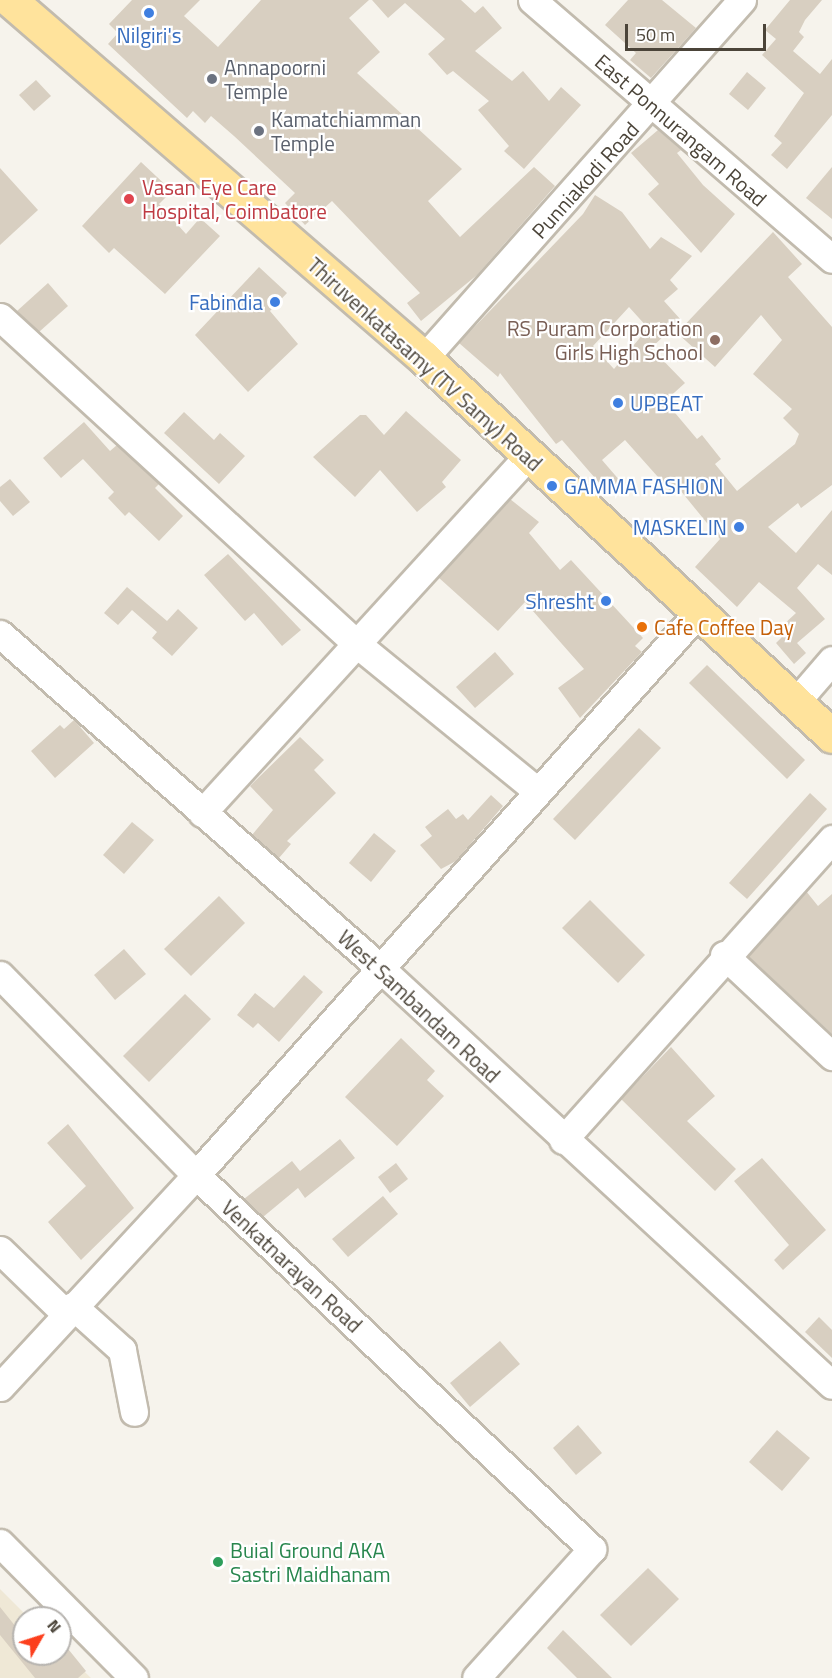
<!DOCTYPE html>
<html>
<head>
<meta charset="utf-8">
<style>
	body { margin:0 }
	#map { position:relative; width:832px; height:1678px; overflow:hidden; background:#f6f3ec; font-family:"Titillium Web",sans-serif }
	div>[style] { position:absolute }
	.education>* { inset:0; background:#efe8d6 }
	.building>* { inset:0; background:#d8cfc1 }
	.roads { filter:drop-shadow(2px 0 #c2bbae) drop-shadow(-2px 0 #c2bbae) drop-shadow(0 2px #c2bbae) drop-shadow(0 -2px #c2bbae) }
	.minor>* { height:27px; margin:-13.5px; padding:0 13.5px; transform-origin:13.5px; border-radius:13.5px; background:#fff }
	.major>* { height:33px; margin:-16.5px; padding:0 16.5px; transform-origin:16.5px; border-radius:16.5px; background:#ffe39c }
	.dots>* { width:16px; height:16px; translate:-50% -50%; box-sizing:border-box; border:3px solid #fff; border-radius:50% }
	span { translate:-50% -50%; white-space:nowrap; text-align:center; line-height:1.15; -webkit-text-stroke:4.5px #fff; paint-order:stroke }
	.shop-label { font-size:21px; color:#366cbe }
	.right { translate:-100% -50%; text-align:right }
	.left { translate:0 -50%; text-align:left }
	.worship-label { font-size:21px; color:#5b616d }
	.street-label { font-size:21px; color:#4b4439 }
	.health-label { font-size:21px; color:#be3a42 }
	.education-label { font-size:21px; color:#785e54 }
	.food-label { font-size:21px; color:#c56008 }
	.leisure-label { font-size:21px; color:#27864d }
	.north { position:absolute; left:12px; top:1606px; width:60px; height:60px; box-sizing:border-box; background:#fff; border:2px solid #b7b4b0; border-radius:50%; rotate:51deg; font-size:16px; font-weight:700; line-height:24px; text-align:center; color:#4b4439 }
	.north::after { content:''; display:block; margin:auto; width:21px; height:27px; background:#fc3f1d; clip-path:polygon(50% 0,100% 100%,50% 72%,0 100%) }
	.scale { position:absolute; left:625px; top:24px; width:141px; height:27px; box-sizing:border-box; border:3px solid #4b4439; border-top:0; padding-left:8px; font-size:18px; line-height:21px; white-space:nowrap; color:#4b4439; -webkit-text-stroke:4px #fff; paint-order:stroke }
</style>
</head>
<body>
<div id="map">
	<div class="education">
		<i style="clip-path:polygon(0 1589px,29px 1618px,24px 1618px,24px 1654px,60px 1654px,60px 1648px,91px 1678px,0 1678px)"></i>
	</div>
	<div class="building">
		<i style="clip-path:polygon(132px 0,200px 0,184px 16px,218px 47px,261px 0,369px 0,349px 18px,380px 52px,357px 73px,462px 169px,428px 201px,460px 237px,534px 167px,555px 186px,477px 275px,421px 321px,407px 303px,420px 293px,332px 201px,305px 225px,285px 203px,295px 193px,234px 136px,211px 116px,205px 123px,193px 111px,187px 118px,108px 44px,118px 33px,109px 24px)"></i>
		<i style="clip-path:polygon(372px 0,461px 0,475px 13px,483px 6px,502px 28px,475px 51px,512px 81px,523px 71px,549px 101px,561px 87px,581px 105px,524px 169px,504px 151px,509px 146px,478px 110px,489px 101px,453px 71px,447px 75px,428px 54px,445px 39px,405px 3px,388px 18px)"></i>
		<i style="clip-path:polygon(628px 0,662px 0,696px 28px,651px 78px,630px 60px,636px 53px,605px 25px)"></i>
		<i style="clip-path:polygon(790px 0,822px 0,805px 20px,799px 32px,804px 37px,793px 51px,820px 74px,832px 59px,832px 115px,787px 169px,771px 155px,782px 143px,774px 136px,804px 93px,762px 55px,776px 39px,765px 30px)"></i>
		<i style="clip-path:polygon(747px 72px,766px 88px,748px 110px,729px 94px)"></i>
		<i style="clip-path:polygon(36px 80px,51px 96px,34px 111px,19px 95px)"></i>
		<i style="clip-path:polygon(658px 130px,681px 150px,677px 153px,703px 185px,735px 214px,701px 253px,648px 194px,659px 184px,631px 153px)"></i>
		<i style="clip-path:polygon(141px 162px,172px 191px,159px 204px,186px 234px,200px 218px,220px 236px,165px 294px,114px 248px,109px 253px,82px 226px)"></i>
		<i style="clip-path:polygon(832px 167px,832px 219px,806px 198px)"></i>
		<i style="clip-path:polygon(0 168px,38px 210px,0 245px)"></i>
		<i style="clip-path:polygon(evenodd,595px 195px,622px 212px,650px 249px,661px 237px,692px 256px,670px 280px,678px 289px,664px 301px,681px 320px,651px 348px,685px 383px,665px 401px,697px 439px,702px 435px,721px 459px,715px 464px,737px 491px,795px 444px,799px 434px,783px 418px,792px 409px,753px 374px,782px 340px,761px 315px,715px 367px,677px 333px,773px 232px,802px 264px,788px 277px,832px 327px,832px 485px,801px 508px,798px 503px,768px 527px,796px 553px,832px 510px,832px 575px,818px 564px,797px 588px,825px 619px,797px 643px,806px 653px,794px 664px,776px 643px,787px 632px,782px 626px,796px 613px,759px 582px,737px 607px,695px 567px,720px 539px,680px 490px,674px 495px,625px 440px,602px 460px,621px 482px,608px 493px,562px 440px,556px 444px,500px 373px,498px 377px,459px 343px,583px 214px,595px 195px,629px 307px,648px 328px,614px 369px,593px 346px,629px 307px)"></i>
		<i style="clip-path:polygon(259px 267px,287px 293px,270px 311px,298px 344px,248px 392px,195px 335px)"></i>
		<i style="clip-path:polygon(48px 283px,68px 306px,39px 332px,17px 311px)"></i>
		<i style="clip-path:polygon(406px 411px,461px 460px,442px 482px,446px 487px,417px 512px,380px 470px,355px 497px,313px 457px,360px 415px,366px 415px,384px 435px)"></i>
		<i style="clip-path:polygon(184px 412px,214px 440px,220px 433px,245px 456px,219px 484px,164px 433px)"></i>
		<i style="clip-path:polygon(84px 422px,110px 451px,117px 445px,159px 484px,155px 488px,183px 516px,159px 541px,129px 512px,125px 516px,108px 498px,114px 492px,83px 459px,61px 478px,43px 458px)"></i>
		<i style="clip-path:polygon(10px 479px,30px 502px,13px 516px,0 501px,0 487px)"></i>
		<i style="clip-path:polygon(510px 499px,539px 522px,529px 533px,560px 570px,571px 560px,643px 638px,635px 646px,642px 652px,580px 718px,558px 688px,584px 669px,525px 602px,498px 631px,438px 577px)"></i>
		<i style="clip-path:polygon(228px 554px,301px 630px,282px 646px,254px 613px,245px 621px,204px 575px)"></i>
		<i style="clip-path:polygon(127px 587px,167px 621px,178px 609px,198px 628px,172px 656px,152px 638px,157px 632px,132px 610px,118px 625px,104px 613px)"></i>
		<i style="clip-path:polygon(495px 652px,514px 674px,475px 708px,456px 687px)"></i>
		<i style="clip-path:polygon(707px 665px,805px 760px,787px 779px,689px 683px)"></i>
		<i style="clip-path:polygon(74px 720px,94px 743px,55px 778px,31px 751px,60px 725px,64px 729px)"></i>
		<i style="clip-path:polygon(639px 728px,661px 748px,575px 840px,553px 819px)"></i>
		<i style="clip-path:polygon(300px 737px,324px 760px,314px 770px,336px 793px,287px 841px,291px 844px,279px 858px,252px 835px,273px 810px,250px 786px)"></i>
		<i style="clip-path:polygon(810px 793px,827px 809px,747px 899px,729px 883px)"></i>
		<i style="clip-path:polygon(491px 795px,503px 806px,456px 861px,441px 869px,420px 845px,432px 836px,425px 827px,448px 809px,456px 819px,463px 814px,468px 820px)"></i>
		<i style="clip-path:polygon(132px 822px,154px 840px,124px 874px,103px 855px)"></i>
		<i style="clip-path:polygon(374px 833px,396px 851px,371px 882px,349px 863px)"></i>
		<i style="clip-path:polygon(806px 891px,818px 906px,832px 894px,832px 1034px,748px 956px)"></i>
		<i style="clip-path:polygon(219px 896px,245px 923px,191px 976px,164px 949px)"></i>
		<i style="clip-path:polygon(590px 900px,645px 955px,618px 983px,562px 928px)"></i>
		<i style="clip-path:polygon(124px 949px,146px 974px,115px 1000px,94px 975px)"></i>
		<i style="clip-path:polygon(304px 975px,323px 992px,279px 1042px,258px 1023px,253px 1028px,237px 1015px,255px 993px,274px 1008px)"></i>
		<i style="clip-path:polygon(185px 994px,211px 1019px,149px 1082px,123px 1056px)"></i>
		<i style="clip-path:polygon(401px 1038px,435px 1071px,427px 1080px,444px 1096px,397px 1146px,345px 1097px)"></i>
		<i style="clip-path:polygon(671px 1047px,715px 1096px,687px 1121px,736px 1169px,715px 1191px,621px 1099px)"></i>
		<i style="clip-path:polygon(68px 1124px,134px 1208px,81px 1260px,48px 1222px,86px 1186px,47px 1143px)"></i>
		<i style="clip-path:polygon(340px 1139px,355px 1158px,305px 1198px,298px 1188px,263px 1217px,244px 1199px,292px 1161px,300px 1171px)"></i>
		<i style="clip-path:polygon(762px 1158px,826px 1230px,783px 1270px,774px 1260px,789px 1245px,734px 1181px)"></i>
		<i style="clip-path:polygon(396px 1163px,408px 1179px,390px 1193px,378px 1177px)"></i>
		<i style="clip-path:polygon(383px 1196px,398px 1214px,348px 1257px,332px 1239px)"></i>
		<i style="clip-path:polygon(819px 1317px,832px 1330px,832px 1358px,805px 1332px)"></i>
		<i style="clip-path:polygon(500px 1341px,520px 1364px,470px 1407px,450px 1383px)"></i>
		<i style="clip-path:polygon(578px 1425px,602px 1453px,576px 1475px,553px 1448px)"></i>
		<i style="clip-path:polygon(777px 1430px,810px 1458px,782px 1491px,749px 1462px)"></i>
		<i style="clip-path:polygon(648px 1568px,679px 1599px,631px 1646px,600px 1615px)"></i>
		<i style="clip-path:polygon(0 1607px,24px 1637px,24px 1654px,60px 1654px,60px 1639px,86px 1671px,78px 1678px,35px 1678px,0 1635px)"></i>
		<i style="clip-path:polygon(563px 1630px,612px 1678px,577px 1678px,547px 1648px)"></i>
	</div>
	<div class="roads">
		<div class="minor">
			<i style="left:532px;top:0;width:396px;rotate:40.8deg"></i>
			<i style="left:0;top:317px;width:484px;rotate:42.5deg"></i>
			<i style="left:357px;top:644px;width:232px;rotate:39.2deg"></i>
			<i style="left:424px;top:358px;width:479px;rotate:-48.4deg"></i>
			<i style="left:0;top:634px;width:505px;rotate:41.3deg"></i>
			<i style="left:379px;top:967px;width:616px;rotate:42.7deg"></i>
			<i style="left:794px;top:704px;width:58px;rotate:-49.2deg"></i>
			<i style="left:202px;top:813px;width:482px;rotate:-47.6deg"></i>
			<i style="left:724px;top:955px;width:148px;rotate:43.1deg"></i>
			<i style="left:0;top:975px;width:280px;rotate:45.6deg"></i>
			<i style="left:196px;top:1175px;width:545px;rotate:43.36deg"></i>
			<i style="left:592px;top:1549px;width:173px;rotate:132deg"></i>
			<i style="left:563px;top:1140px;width:404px;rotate:-48.2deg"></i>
			<i style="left:0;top:1250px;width:92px;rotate:44.1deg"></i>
			<i style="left:73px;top:1306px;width:66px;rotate:41.9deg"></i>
			<i style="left:122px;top:1350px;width:63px;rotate:79deg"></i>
			<i style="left:0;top:1387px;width:289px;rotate:-47.2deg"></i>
			<i style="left:196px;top:1175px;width:751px;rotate:-48.24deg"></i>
			<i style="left:0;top:1543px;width:190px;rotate:45.2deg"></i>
		</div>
		<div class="major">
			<i style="left:10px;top:0;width:547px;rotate:40.85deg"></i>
			<i style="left:424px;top:358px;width:556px;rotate:42.81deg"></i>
		</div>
	</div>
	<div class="dots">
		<i style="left:149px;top:13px;background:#3f7fe0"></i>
		<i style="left:212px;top:79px;background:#6b7280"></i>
		<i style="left:259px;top:131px;background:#6b7280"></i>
		<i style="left:129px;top:199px;background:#e0444e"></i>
		<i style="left:275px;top:302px;background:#3f7fe0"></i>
		<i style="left:715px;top:340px;background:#8d6e63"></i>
		<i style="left:618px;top:403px;background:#3f7fe0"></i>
		<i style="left:552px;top:486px;background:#3f7fe0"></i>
		<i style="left:739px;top:527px;background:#3f7fe0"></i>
		<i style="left:606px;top:601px;background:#3f7fe0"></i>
		<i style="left:642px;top:627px;background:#e8710a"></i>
		<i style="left:218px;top:1562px;background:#2e9e5b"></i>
	</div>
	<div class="shop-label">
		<span style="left:149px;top:35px">Nilgiri's</span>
		<span class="right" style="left:263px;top:302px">Fabindia</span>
		<span class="left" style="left:630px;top:403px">UPBEAT</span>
		<span class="left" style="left:564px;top:486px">GAMMA FASHION</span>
		<span class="right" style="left:727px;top:527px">MASKELIN</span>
		<span class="right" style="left:594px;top:601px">Shresht</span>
	</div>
	<div class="worship-label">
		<span class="left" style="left:224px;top:79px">Annapoorni<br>Temple</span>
		<span class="left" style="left:271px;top:131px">Kamatchiamman<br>Temple</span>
	</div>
	<div class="street-label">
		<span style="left:681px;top:130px;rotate:41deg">East Ponnurangam Road</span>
		<span style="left:585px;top:180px;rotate:-48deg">Punniakodi Road</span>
		<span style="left:425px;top:364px;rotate:42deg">Thiruvenkatasamy (TV Samy) Road</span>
		<span style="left:419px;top:1006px;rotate:43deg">West Sambandam Road</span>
		<span style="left:292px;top:1266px;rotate:43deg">Venkatnarayan Road</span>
	</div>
	<div class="health-label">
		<span class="left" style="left:142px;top:199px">Vasan Eye Care<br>Hospital, Coimbatore</span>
	</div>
	<div class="education-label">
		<span class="right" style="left:703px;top:340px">RS Puram Corporation<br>Girls High School</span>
	</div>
	<div class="food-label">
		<span class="left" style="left:654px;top:627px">Cafe Coffee Day</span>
	</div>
	<div class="leisure-label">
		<span class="left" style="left:230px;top:1562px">Buial Ground AKA<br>Sastri Maidhanam</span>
	</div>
	<div class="north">N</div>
	<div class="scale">50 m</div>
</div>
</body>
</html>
